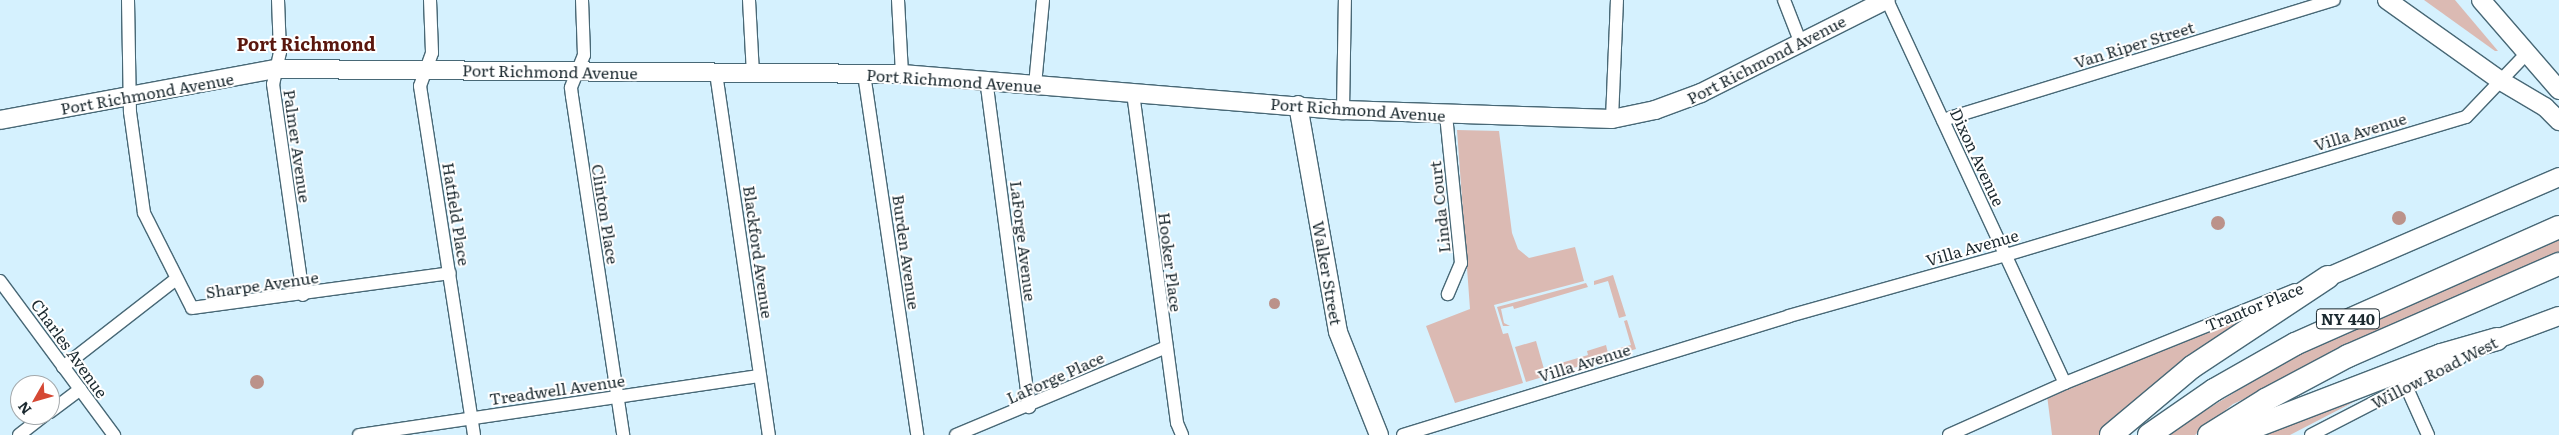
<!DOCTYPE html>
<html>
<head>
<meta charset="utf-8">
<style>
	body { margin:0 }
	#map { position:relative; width:2559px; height:435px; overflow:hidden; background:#d5f1fe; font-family:Literata,serif }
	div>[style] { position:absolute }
	.green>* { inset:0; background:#dbbab3 }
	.water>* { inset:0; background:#bb928a }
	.round { border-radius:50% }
	.roads { filter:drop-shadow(1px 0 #486876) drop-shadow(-1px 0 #486876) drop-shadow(0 1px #486876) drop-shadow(0 -1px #486876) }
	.street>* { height:12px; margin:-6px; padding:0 6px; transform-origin:6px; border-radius:6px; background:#fff }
	.secondary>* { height:18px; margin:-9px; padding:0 9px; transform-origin:9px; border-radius:9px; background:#fff }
	.highway>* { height:22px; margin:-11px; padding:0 11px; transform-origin:11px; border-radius:11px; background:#fff }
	span { translate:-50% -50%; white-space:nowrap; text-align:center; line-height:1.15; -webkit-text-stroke:4px #fff; paint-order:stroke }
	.shield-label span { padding:1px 4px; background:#fff; border:1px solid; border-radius:4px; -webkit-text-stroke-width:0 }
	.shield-label { font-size:15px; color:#1b292f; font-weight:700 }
	.street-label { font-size:16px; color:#1b292f }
	.neighbourhood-label { font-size:18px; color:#5a170e; font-weight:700 }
	.north { position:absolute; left:10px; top:375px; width:50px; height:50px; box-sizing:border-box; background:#fff; border:1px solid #a4a9ac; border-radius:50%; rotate:232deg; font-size:14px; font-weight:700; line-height:20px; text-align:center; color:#1b292f }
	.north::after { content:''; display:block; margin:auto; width:18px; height:22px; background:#d54834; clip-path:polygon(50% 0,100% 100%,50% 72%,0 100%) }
</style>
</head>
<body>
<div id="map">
	<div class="green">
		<i style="clip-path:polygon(2424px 0,2455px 0,2498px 51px,2495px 51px)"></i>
		<i style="clip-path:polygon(1457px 130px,1499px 131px,1512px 233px,1518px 249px,1529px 258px,1575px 247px,1584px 281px,1494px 305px,1503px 334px,1508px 333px,1523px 383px,1455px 403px,1426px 326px,1470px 309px)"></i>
		<i style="clip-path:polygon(2559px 238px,2559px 254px,2233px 404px,2195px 435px,2165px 435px,2299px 353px)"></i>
		<i style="clip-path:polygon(1613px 275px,1626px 316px,1619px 318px,1608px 281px,1594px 285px,1594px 281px)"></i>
		<i style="clip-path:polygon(1586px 283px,1588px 287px,1514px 309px,1513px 306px,1501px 309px,1504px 323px,1510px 326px,1503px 326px,1497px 307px)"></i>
		<i style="clip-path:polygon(2242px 319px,2189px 359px,2101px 435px,2052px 435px,2047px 395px)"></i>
		<i style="clip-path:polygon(1627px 320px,1636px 349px,1613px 356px,1612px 350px,1631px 345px,1624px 321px)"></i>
		<i style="clip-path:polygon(1536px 341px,1546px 376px,1526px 382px,1515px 347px)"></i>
		<i style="clip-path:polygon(1606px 345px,1609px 357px,1554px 374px,1551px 366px,1588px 355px,1587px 351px)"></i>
		<i style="clip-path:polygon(2371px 393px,2290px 435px,2252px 435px)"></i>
	</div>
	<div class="water">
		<i class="round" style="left:2392px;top:211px;width:14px;height:14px"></i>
		<i class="round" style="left:2211px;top:216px;width:14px;height:14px"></i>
		<i class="round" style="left:1268.5px;top:297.5px;width:11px;height:11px"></i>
		<i class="round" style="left:250px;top:375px;width:14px;height:14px"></i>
	</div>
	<div class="roads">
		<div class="street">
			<i style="left:128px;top:0;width:112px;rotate:89deg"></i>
			<i style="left:130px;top:112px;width:102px;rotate:82.1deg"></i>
			<i style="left:144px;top:213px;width:106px;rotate:63.2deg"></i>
			<i style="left:192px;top:308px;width:260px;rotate:-7.7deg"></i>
			<i style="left:278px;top:0;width:52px;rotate:87.8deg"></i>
			<i style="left:280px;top:52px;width:33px;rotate:102deg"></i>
			<i style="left:273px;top:84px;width:213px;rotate:81.9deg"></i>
			<i style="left:430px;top:0;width:53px;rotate:87.8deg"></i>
			<i style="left:432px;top:53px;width:35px;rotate:110deg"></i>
			<i style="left:420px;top:86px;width:353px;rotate:81.2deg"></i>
			<i style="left:582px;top:0;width:55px;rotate:87.9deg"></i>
			<i style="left:584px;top:55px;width:35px;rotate:112deg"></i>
			<i style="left:571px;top:88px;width:8px;rotate:83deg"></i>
			<i style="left:572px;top:96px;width:343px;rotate:81.4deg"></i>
			<i style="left:749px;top:0;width:73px;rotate:86.9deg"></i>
			<i style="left:898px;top:0;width:74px;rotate:86.9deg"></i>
			<i style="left:1784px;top:0;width:44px;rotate:68.7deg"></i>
			<i style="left:1887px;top:0;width:422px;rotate:65.1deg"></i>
			<i style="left:716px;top:73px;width:366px;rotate:81.7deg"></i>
			<i style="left:864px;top:74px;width:365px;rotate:81.6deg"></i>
			<i style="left:986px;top:79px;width:331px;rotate:82.5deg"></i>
			<i style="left:1035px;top:85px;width:85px;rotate:-84.6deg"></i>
			<i style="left:1133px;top:93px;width:333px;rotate:82.4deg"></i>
			<i style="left:1177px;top:423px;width:13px;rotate:67deg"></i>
			<i style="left:1343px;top:110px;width:110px;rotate:-89deg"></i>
			<i style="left:1446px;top:115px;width:149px;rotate:84.2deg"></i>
			<i style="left:1461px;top:263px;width:34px;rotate:113deg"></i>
			<i style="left:1612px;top:119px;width:119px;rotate:-87.6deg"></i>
			<i style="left:1943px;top:120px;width:409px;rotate:-17.1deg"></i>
			<i style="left:0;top:281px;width:192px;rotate:53.5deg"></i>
			<i style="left:63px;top:367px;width:143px;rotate:-37.9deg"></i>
			<i style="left:2406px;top:386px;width:54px;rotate:65.8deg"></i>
			<i style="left:50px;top:412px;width:38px;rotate:-37deg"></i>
			<i style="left:19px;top:435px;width:33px;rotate:-38deg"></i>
			<i style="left:359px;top:435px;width:405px;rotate:-8.4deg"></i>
			<i style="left:956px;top:435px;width:228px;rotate:-22.7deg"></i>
			<i style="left:1403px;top:435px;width:404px;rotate:-17.1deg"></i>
			<i style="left:1789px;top:316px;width:225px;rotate:-15.7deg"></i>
			<i style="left:2006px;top:255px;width:480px;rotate:-16.7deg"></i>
			<i style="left:2466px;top:117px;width:88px;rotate:-46.4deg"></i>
			<i style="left:1949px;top:435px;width:127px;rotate:-24.1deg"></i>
			<i style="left:2065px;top:383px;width:248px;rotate:-22deg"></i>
			<i style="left:2311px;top:435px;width:168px;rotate:-27.3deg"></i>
		</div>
		<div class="secondary">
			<i style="left:2387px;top:0;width:140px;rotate:35.4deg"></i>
			<i style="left:2501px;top:81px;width:51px;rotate:30.6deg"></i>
			<i style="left:2545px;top:107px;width:20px;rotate:45deg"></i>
			<i style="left:2481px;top:0;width:119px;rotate:49.1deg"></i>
			<i style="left:1298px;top:105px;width:230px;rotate:80deg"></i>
			<i style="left:1338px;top:332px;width:111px;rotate:68.3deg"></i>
			<i style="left:0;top:120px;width:281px;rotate:-10.5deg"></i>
			<i style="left:276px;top:69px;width:626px;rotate:0.46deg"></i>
			<i style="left:902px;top:74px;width:442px;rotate:4.7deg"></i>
			<i style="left:1343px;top:110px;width:269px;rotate:1.9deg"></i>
			<i style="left:1612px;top:119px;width:44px;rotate:-11.8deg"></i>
			<i style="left:1655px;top:110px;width:49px;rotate:-20.3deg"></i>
			<i style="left:1701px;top:93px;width:207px;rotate:-26.7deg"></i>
			<i style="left:2328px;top:277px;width:252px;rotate:-23.4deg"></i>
			<i style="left:2497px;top:339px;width:66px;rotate:-20.4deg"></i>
		</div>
		<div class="highway">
			<i style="left:2111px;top:435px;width:106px;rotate:-40deg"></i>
			<i style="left:2192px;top:367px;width:163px;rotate:-33.5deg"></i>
			<i style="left:2149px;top:435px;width:79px;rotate:-34.7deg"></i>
			<i style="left:2214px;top:390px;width:93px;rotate:-29.6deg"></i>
			<i style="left:2295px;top:344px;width:289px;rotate:-23.9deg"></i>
			<i style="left:2209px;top:435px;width:68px;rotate:-31.8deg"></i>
			<i style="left:2267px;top:399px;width:92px;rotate:-28deg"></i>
			<i style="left:2348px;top:356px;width:230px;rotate:-23.6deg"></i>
			<i style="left:2233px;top:435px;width:223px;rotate:-21deg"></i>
			<i style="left:2441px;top:355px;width:58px;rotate:-15.9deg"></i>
		</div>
	</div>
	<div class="shield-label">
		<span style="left:2348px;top:319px">NY 440</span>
	</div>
	<div class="street-label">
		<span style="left:2134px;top:44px;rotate:-17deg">Van Riper Street</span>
		<span style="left:1766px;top:59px;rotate:-27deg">Port Richmond Avenue</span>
		<span style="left:550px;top:71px;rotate:1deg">Port Richmond Avenue</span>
		<span style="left:954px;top:80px;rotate:4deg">Port Richmond Avenue</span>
		<span style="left:147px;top:93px;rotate:-10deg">Port Richmond Avenue</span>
		<span style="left:1358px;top:109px;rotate:4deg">Port Richmond Avenue</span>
		<span style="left:2360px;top:131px;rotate:-17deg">Villa Avenue</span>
		<span style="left:298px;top:146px;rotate:82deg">Palmer Avenue</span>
		<span style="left:1978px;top:157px;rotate:65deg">Dixon Avenue</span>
		<span style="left:1439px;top:207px;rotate:-96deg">Linda Court</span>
		<span style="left:457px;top:214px;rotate:81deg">Hatfield Place</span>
		<span style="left:606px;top:214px;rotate:81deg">Clinton Place</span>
		<span style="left:1024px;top:241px;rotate:83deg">LaForge Avenue</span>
		<span style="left:1972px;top:247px;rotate:-16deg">Villa Avenue</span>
		<span style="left:759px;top:252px;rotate:82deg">Blackford Avenue</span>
		<span style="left:907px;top:252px;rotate:82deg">Burden Avenue</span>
		<span style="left:1171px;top:262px;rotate:83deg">Hooker Place</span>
		<span style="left:1328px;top:273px;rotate:80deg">Walker Street</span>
		<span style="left:262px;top:284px;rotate:-8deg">Sharpe Avenue</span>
		<span style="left:2254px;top:306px;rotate:-22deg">Trantor Place</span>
		<span style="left:70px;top:348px;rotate:54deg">Charles Avenue</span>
		<span style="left:1584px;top:362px;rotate:-17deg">Villa Avenue</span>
		<span style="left:2434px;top:372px;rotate:-27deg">Willow Road West</span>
		<span style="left:1055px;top:377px;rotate:-24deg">LaForge Place</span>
		<span style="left:557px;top:389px;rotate:-8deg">Treadwell Avenue</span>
	</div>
	<div class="neighbourhood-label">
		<span style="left:306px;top:44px">Port Richmond</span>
	</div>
	<div class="north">N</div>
</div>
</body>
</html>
